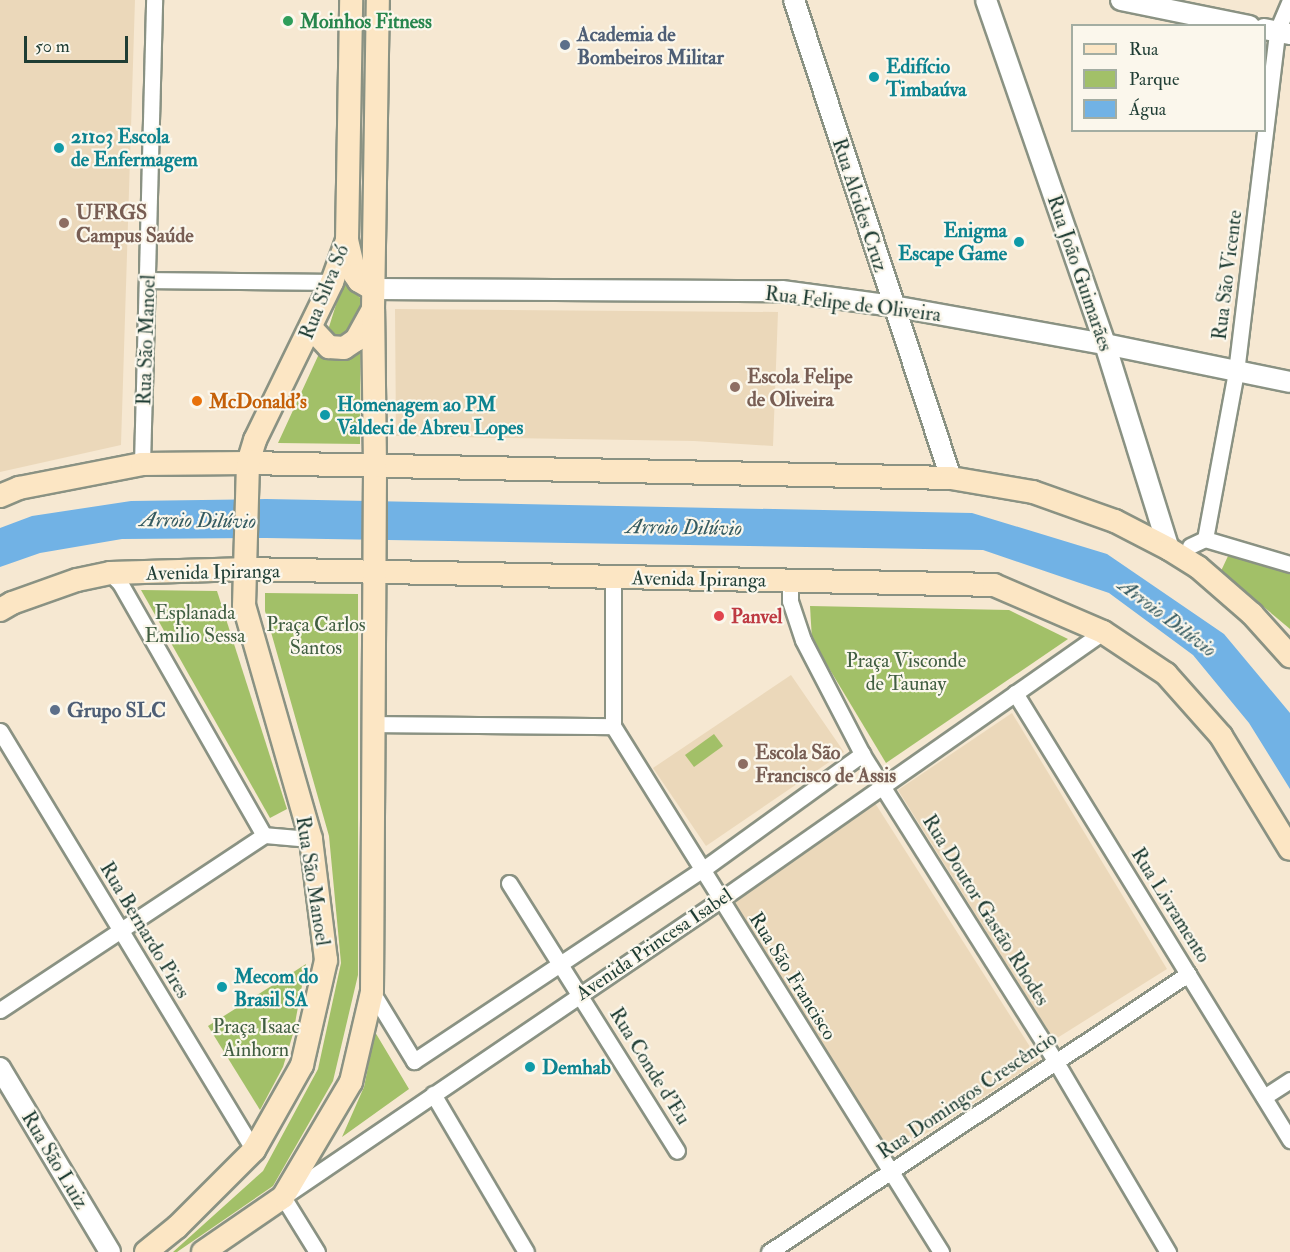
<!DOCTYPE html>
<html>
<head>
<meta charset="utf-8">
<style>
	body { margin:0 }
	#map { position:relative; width:1290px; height:1252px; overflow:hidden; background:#f6e8d2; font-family:"IM FELL Double Pica",serif }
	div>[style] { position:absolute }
	.built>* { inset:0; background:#ebd8ba }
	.green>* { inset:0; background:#a2c068 }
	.water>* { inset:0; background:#71b2e5 }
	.roads { filter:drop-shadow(2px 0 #8a9283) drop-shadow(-2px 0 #8a9283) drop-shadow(0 2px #8a9283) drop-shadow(0 -2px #8a9283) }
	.minor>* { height:15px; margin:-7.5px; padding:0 7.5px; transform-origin:7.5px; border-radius:7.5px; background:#fff }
	.tertiary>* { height:20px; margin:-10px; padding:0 10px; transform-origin:10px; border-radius:10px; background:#fff }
	.secondary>* { height:22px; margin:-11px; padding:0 11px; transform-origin:11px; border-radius:11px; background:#fce6c4 }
	.dots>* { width:16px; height:16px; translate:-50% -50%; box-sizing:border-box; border:3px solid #fbf7ec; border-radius:50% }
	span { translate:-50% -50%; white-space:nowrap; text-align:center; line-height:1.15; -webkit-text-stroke:4.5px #fbf7ec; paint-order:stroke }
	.leisure-label { font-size:20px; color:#27864d; font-weight:700 }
	.left { translate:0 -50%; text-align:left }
	.service-label { font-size:20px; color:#4e5e75; font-weight:700 }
	.culture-label { font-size:20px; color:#0d838f; font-weight:700 }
	.right { translate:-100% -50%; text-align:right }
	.street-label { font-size:20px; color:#1f3d34 }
	.education-label { font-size:20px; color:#785e54; font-weight:700 }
	.food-label { font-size:20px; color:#c56008; font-weight:700 }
	.park-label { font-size:20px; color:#405e41 }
	.health-label { font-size:20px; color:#be3a42; font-weight:700 }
	.water-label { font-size:21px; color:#345a60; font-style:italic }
	.legend { position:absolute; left:1071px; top:24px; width:195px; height:108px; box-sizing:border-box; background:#fbf7ec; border:2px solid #a3ada2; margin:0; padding:8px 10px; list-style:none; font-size:18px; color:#1f3d34 }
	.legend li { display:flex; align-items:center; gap:12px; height:30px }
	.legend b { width:30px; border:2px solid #a3ada2 }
	.scale { position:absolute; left:24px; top:36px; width:104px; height:27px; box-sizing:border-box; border:3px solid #1f3d34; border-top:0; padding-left:8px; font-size:18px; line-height:21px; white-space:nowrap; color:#1f3d34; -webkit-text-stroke:4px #fbf7ec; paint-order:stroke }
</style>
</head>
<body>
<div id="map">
	<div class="built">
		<i style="clip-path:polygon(0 0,135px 0,121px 445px,0 472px)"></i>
		<i style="clip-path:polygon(395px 309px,778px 312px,773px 446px,694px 441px,396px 436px)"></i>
		<i style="clip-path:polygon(791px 675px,844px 752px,706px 846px,653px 768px)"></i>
		<i style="clip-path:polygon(1012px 713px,1167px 969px,1054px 1040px,898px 790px)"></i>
		<i style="clip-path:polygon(875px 803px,1039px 1061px,891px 1156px,731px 901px)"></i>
	</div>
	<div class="green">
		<i style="clip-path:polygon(344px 279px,361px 299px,360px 444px,278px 443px,324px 343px)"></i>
		<i style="clip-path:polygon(1228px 556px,1290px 571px,1290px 629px,1221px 571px)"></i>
		<i style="clip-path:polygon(141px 590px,217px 591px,287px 809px,270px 818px)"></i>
		<i style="clip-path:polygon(265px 593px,358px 594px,358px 975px,333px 1081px,273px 1186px,177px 1252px,173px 1252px,263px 1171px,318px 1069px,341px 963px,329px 836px,265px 611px)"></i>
		<i style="clip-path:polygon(810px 606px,1009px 610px,1068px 639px,886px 763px,812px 640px)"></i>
		<i style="clip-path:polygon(714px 734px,723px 746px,694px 767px,685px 755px)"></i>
		<i style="clip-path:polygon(306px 964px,293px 1034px,283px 1067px,260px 1110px,208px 1026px)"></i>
		<i style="clip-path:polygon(375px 1032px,409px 1089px,342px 1137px,364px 1087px)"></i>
	</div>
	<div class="water">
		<i style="clip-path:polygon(266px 499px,972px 513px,1107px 554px,1224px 634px,1290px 713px,1290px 789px,1249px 723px,1193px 655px,1109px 593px,983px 550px,266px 538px,122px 539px,40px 553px,0 567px,0 528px,32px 516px,131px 501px)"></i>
	</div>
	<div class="roads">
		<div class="minor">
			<i style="left:148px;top:280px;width:184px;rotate:0.6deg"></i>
			<i style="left:142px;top:464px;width:464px;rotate:-88.5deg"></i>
			<i style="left:1205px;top:539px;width:170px;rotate:-79.5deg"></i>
			<i style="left:1236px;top:372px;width:343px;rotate:-83.1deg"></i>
			<i style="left:1277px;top:31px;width:34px;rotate:-67deg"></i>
			<i style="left:1205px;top:539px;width:89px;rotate:16.4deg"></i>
			<i style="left:1190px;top:546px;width:17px;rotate:-25deg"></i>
			<i style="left:110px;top:573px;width:14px;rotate:45deg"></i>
			<i style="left:120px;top:583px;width:290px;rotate:60.3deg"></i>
			<i style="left:613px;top:577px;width:149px;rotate:90deg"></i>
			<i style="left:613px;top:726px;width:620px;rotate:58.05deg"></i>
			<i style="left:790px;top:581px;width:20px;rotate:90deg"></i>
			<i style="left:790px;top:601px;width:41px;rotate:71.6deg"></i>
			<i style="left:803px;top:640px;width:128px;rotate:62.6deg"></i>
			<i style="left:862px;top:754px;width:364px;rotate:57.8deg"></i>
			<i style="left:1056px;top:1062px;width:221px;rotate:59.5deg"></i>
			<i style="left:1015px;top:693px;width:525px;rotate:58.4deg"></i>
			<i style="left:372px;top:724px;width:241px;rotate:0.5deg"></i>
			<i style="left:0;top:731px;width:490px;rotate:58.8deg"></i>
			<i style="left:509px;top:883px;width:316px;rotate:57.9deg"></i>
			<i style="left:372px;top:992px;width:81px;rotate:58.7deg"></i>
			<i style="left:414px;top:1061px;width:346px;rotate:-33.6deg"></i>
			<i style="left:702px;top:870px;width:198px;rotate:-35.9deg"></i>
			<i style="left:0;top:1010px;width:317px;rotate:-33.5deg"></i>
			<i style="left:264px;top:835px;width:47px;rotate:4.9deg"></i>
			<i style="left:433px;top:1094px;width:183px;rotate:59.5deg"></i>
			<i style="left:1264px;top:1097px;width:31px;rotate:-33deg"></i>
			<i style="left:317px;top:1252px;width:65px;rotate:-121.7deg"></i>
			<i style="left:283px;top:1197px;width:528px;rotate:-34.2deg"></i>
			<i style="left:720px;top:900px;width:467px;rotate:-35deg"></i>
			<i style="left:769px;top:1252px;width:503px;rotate:-33.56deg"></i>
		</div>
		<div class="tertiary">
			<i style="left:794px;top:0;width:503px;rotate:71.82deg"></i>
			<i style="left:986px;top:0;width:364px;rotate:70.9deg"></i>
			<i style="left:1105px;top:344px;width:215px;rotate:72.7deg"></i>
			<i style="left:1121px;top:0;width:131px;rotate:11.5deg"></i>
			<i style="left:1264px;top:29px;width:26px;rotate:11deg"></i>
			<i style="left:373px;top:289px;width:409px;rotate:0.3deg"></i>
			<i style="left:782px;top:291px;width:112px;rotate:7.7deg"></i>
			<i style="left:893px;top:306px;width:215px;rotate:10.2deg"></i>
			<i style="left:1105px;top:344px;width:189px;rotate:11.6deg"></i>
			<i style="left:0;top:1068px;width:214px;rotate:59.1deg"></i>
		</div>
		<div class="secondary">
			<i style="left:347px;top:240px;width:36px;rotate:77deg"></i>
			<i style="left:355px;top:275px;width:7px;rotate:56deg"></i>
			<i style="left:359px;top:281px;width:16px;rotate:30deg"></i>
			<i style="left:312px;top:329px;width:25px;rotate:47deg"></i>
			<i style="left:329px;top:347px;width:15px;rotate:4deg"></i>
			<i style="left:344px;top:348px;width:14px;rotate:-34deg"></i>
			<i style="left:356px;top:340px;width:33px;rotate:-61deg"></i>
			<i style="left:0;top:496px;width:21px;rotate:-23deg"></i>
			<i style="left:19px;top:488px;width:125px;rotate:-11deg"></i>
			<i style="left:142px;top:464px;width:106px;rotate:-0.5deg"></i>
			<i style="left:248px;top:463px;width:703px;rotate:1.22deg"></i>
			<i style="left:951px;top:478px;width:83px;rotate:9.7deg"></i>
			<i style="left:1033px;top:492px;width:87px;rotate:19.5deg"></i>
			<i style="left:1115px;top:521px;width:61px;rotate:27.4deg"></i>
			<i style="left:1169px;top:549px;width:34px;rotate:32deg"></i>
			<i style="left:1198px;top:567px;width:72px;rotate:41deg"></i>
			<i style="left:1252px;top:614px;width:57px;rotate:47.9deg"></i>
			<i style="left:0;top:610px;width:14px;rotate:-30deg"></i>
			<i style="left:12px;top:603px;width:69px;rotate:-19.5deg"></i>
			<i style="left:77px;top:580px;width:34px;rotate:-12deg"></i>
			<i style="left:110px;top:573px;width:135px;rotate:-1.7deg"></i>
			<i style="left:245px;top:569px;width:749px;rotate:1.22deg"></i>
			<i style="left:994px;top:585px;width:119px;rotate:23.3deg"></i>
			<i style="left:1103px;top:632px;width:76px;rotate:33.7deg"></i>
			<i style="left:1166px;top:674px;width:83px;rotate:48.4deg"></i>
			<i style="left:1221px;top:736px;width:132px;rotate:58.6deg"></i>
			<i style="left:146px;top:1252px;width:40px;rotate:-39deg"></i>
			<i style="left:177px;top:1227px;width:109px;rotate:-45deg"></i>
			<i style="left:254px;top:1150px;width:98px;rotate:-60.5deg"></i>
			<i style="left:302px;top:1065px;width:108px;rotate:-77.1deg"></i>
			<i style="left:326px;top:960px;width:122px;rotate:-97.1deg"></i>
			<i style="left:311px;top:839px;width:242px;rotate:-106deg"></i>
			<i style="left:244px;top:606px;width:143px;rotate:-88.4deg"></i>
			<i style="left:248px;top:463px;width:24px;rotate:-73deg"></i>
			<i style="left:255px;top:440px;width:176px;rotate:-64deg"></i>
			<i style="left:332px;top:282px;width:45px;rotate:-70.3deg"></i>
			<i style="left:347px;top:240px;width:240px;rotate:-89deg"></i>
			<i style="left:203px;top:1252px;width:97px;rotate:-34.5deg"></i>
			<i style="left:283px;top:1197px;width:134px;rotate:-59.4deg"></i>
			<i style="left:351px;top:1082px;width:92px;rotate:-76.9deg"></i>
			<i style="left:372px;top:992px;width:526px;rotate:-89.67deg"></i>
			<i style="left:375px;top:466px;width:157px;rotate:-90.7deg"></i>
			<i style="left:373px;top:309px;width:309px;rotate:-89.1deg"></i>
		</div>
	</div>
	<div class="dots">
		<i style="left:288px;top:21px;background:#2e9e5b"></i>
		<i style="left:565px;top:45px;background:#5c6f8a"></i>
		<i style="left:874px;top:77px;background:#0f9aa8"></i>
		<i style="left:59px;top:148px;background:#0f9aa8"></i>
		<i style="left:64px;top:223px;background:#8d6e63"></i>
		<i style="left:1019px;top:242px;background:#0f9aa8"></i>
		<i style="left:735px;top:387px;background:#8d6e63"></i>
		<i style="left:197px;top:401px;background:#e8710a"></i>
		<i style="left:325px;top:415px;background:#0f9aa8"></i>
		<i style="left:719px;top:616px;background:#e0444e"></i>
		<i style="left:55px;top:710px;background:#5c6f8a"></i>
		<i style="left:743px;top:764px;background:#8d6e63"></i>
		<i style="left:222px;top:987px;background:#0f9aa8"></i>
		<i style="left:530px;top:1067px;background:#0f9aa8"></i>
	</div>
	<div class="leisure-label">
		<span class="left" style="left:300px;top:21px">Moinhos Fitness</span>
	</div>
	<div class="service-label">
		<span class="left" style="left:577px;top:46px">Academia de<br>Bombeiros Militar</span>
		<span class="left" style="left:67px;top:710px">Grupo SLC</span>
	</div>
	<div class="culture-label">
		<span class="left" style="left:886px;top:78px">Edifício<br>Timbaúva</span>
		<span class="left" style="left:71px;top:148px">21103 Escola<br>de Enfermagem</span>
		<span class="right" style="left:1007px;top:242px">Enigma<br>Escape Game</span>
		<span class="left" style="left:337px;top:416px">Homenagem ao PM<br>Valdeci de Abreu Lopes</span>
		<span class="left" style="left:234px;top:988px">Mecom do<br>Brasil SA</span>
		<span class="left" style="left:542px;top:1067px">Demhab</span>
	</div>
	<div class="street-label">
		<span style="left:860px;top:205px;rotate:72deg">Rua Alcides Cruz</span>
		<span style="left:1080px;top:273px;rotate:71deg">Rua João Guimarães</span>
		<span style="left:1227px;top:275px;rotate:-83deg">Rua São Vicente</span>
		<span style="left:324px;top:292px;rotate:-68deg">Rua Silva Só</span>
		<span style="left:853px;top:304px;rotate:7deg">Rua Felipe de Oliveira</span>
		<span style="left:146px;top:340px;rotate:-88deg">Rua São Manoel</span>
		<span style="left:213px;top:572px;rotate:-1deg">Avenida Ipiranga</span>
		<span style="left:699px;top:579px;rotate:1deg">Avenida Ipiranga</span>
		<span style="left:313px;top:881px;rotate:81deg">Rua São Manoel</span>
		<span style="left:1171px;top:905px;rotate:58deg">Rua Livramento</span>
		<span style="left:986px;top:910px;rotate:58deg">Rua Doutor Gastão Rhodes</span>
		<span style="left:145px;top:930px;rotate:59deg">Rua Bernardo Pires</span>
		<span style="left:654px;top:944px;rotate:-34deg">Avenida Princesa Isabel</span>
		<span style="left:793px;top:976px;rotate:58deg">Rua São Francisco</span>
		<span style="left:650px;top:1066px;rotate:58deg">Rua Conde d'Eu</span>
		<span style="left:967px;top:1095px;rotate:-34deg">Rua Domingos Crescêncio</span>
		<span style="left:55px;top:1160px;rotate:59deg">Rua São Luiz</span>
	</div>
	<div class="education-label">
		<span class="left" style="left:76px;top:224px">UFRGS<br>Campus Saúde</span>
		<span class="left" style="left:747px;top:388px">Escola Felipe<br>de Oliveira</span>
		<span class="left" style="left:755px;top:764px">Escola São<br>Francisco de Assis</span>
	</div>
	<div class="food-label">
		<span class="left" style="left:209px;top:401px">McDonald's</span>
	</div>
	<div class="park-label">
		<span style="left:195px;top:624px">Esplanada<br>Emilio Sessa</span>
		<span style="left:316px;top:636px">Praça Carlos<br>Santos</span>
		<span style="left:906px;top:672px">Praça Visconde<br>de Taunay</span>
		<span style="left:256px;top:1038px">Praça Isaac<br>Ainhorn</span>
	</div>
	<div class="health-label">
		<span class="left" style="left:731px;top:616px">Panvel</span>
	</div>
	<div class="water-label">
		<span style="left:198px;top:521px;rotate:1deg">Arroio Dilúvio</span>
		<span style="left:684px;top:528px;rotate:1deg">Arroio Dilúvio</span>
		<span style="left:1167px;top:618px;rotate:37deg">Arroio Dilúvio</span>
	</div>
	<ul class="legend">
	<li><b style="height:8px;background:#fce6c4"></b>Rua</li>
	<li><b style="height:16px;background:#a2c068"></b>Parque</li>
	<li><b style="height:16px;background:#71b2e5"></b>Água</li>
	</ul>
	<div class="scale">50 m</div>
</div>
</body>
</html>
